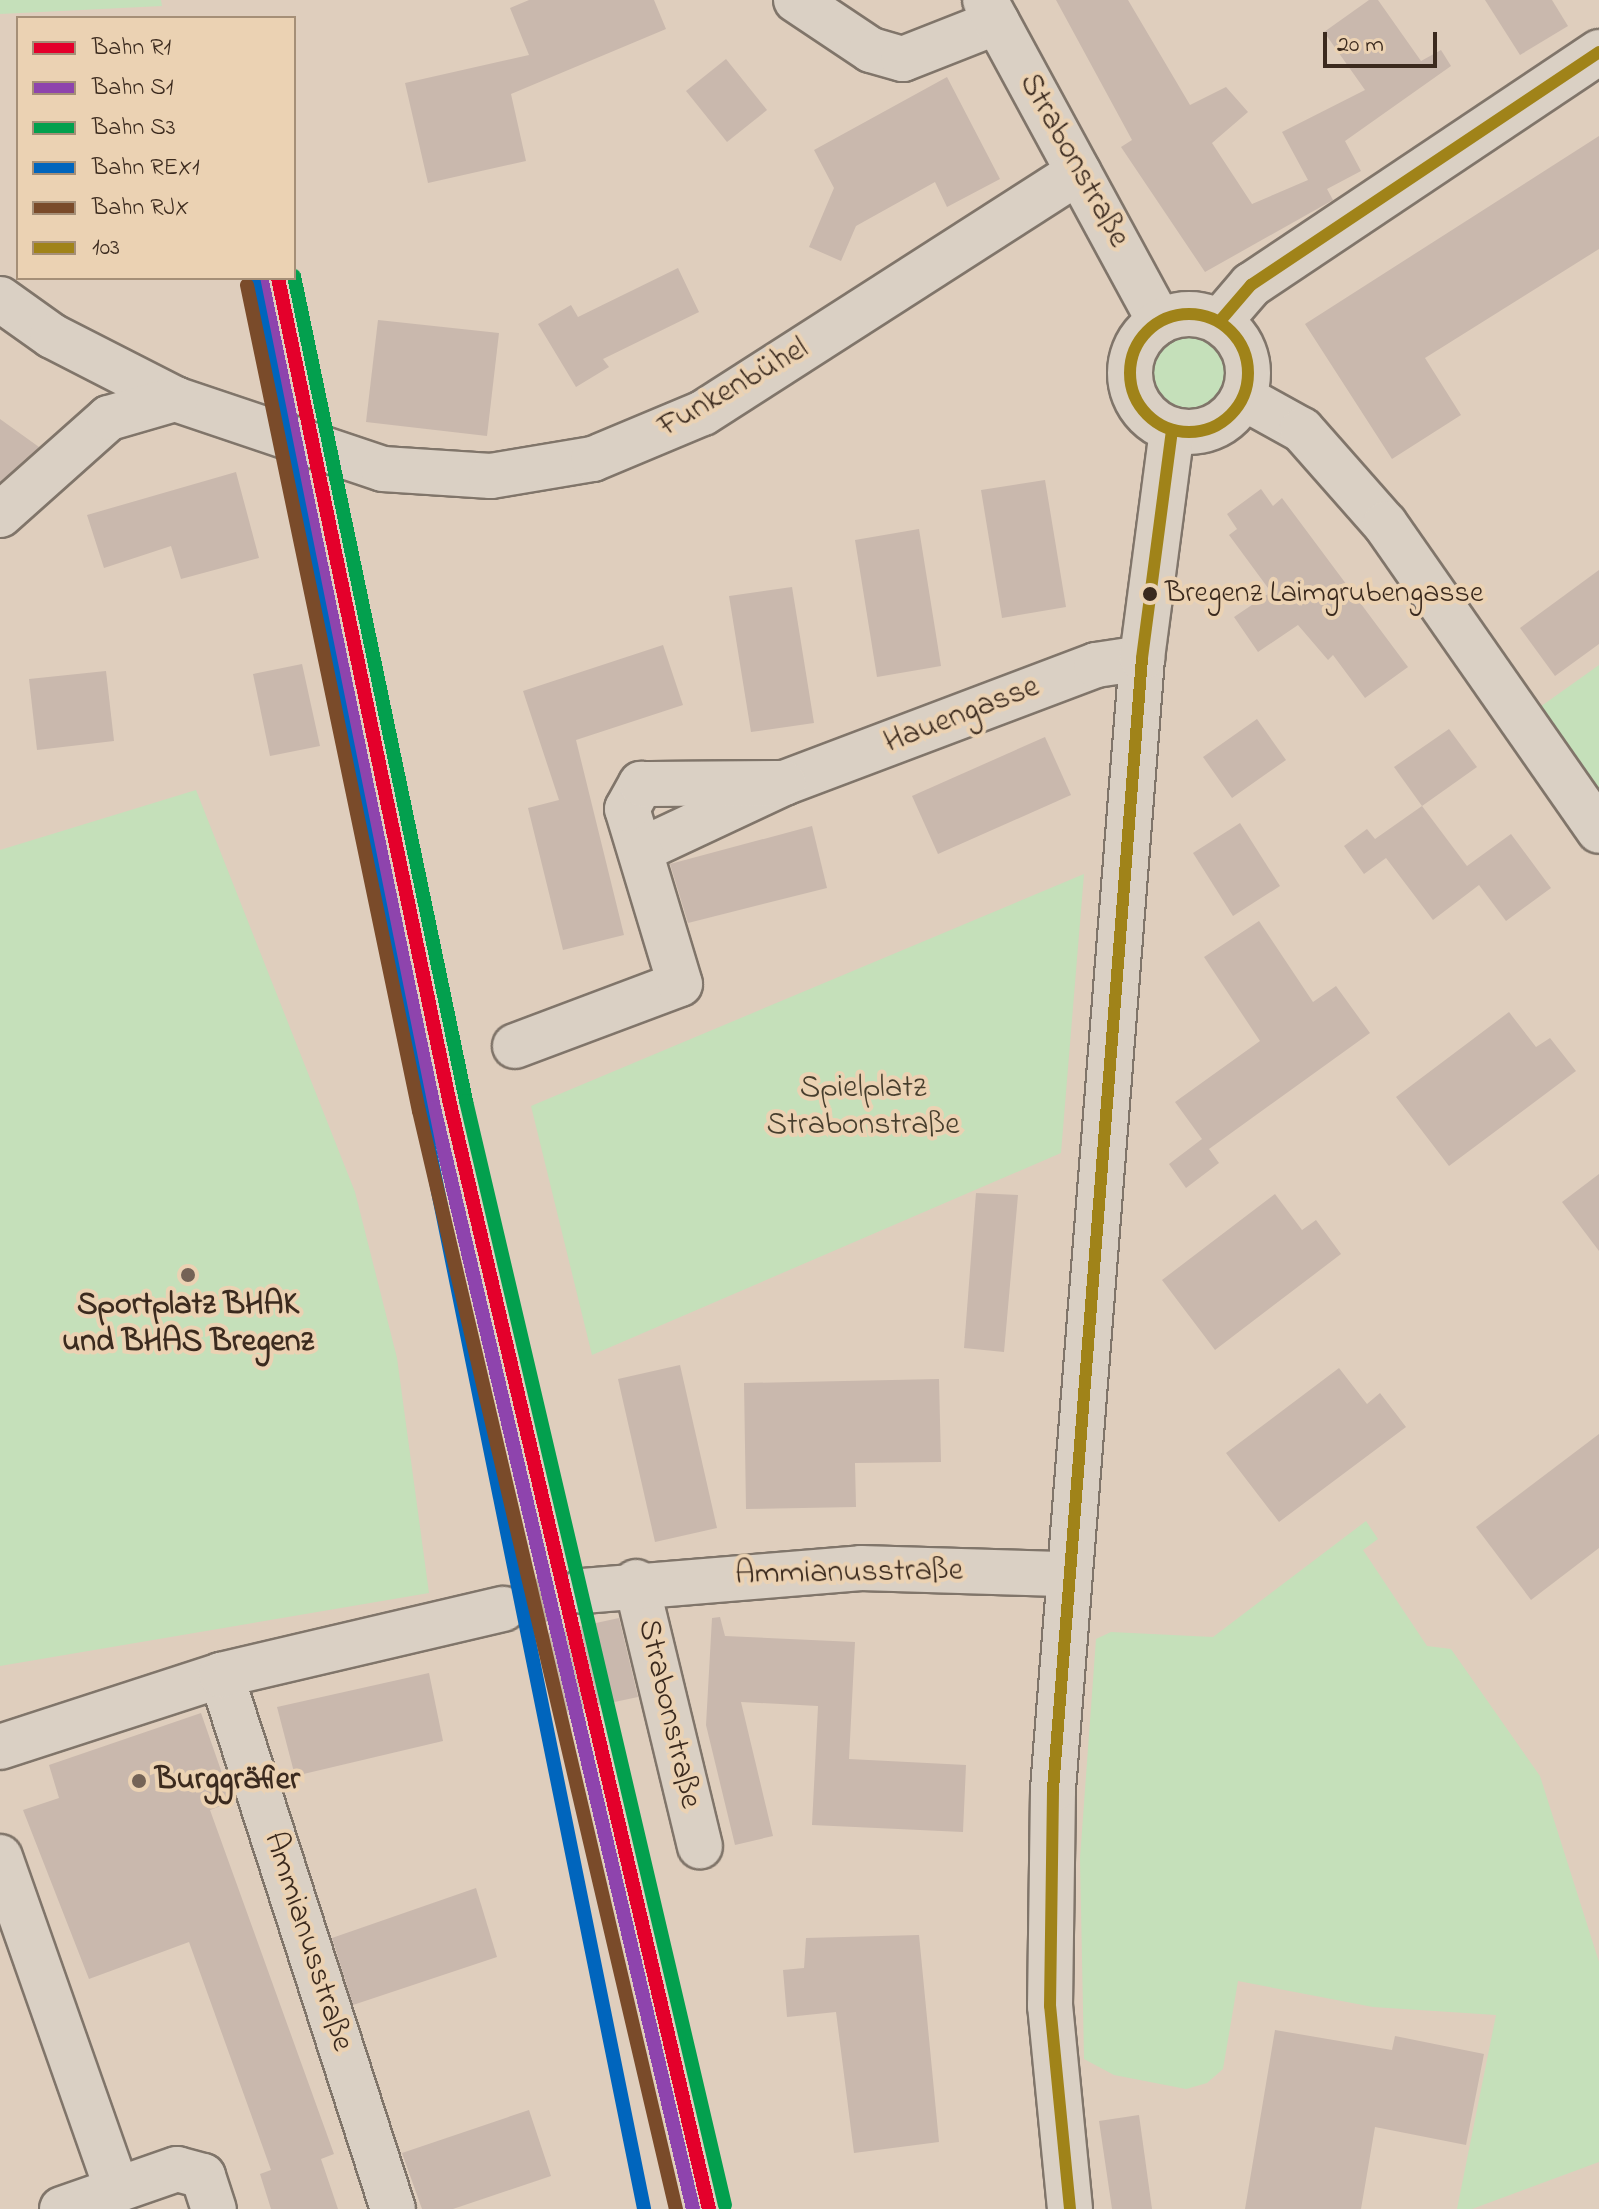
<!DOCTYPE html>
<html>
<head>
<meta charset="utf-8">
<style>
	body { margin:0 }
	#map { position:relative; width:1599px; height:2209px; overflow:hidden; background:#dfcebd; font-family:"Indie Flower",sans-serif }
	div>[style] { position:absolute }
	.green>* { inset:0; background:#c5e0ba }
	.round { border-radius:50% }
	.building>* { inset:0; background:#c9b8ad }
	.minor-tunnel>* { height:44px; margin-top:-22px; transform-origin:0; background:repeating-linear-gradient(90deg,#bead9d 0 44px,transparent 0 66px) }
	.roads { filter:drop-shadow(2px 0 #80756a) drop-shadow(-2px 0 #80756a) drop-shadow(0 2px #80756a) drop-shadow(0 -2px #80756a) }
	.minor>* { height:44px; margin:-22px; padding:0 22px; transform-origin:22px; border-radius:22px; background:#dad0c4 }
	.minor>.ring { margin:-22px; padding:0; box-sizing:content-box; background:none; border:44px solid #dad0c4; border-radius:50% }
	.bus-1>* { height:12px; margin:-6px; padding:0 6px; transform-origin:6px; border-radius:6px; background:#a08319 }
	.bus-1>.ring { margin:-6px; padding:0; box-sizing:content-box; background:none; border:12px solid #a08319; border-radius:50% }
	.rail-1>* { height:14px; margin:-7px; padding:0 7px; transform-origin:7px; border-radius:7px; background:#e4002b }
	.rail-2>* { height:14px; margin:-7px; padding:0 7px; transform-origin:7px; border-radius:7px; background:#8e44ad }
	.rail-3>* { height:14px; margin:-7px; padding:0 7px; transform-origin:7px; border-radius:7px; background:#03a04e }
	.rail-4>* { height:14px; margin:-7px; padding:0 7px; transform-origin:7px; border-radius:7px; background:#0065bd }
	.rail-5>* { height:14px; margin:-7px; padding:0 7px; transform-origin:7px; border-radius:7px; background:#7a4b2a }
	.dots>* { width:22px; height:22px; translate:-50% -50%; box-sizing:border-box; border:4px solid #ebd2b3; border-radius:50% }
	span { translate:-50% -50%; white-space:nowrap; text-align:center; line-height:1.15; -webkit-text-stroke:8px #ebd2b3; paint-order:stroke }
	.bus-label { font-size:30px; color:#3b2a1e }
	.left { translate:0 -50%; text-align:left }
	.street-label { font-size:32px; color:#3b2a1e }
	.park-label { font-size:32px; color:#473e2d }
	.poi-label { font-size:32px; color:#3b2a1e; font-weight:700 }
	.legend { position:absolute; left:16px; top:16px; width:280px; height:264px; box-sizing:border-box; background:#ebd2b3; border:2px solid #a58f77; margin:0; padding:10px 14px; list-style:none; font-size:24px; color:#3b2a1e }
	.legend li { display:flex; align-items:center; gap:16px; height:40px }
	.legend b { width:40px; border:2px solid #a58f77 }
	.scale { position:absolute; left:1323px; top:32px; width:114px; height:36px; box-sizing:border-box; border:4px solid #3b2a1e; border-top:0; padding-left:10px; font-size:24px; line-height:28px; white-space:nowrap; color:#3b2a1e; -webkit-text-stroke:6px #ebd2b3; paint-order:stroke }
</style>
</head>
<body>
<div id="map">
	<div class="green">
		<i style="clip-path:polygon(0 0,161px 0,162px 6px,0 14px)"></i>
		<i class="round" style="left:1152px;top:335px;width:76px;height:76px"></i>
		<i style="clip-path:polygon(1599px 665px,1599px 796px,1540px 707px)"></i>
		<i style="clip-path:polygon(196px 790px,355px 1192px,397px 1358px,429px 1593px,0 1666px,0 850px)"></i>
		<i style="clip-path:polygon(1084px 874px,1061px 1153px,592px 1355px,531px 1106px)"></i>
		<i style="clip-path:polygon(1366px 1521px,1378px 1539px,1363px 1550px,1427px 1646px,1451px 1649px,1540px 1776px,1599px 1962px,1599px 2162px,1472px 2209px,1457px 2209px,1496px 2015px,1373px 2007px,1238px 1981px,1223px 2069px,1207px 2083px,1186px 2089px,1114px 2075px,1084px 2059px,1080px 1858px,1096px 1639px,1111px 1632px,1213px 1637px)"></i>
	</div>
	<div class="building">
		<i style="clip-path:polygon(529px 0,654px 0,666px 29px,511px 94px,526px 161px,428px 183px,405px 83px,529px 55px,510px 8px)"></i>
		<i style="clip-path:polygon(1056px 0,1128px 0,1190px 105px,1226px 87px,1248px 112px,1212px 143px,1252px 204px,1308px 180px,1282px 132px,1365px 90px,1324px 32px,1369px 0,1378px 0,1421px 61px,1441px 50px,1451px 66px,1345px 141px,1361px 171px,1327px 189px,1333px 200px,1205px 272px,1121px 147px,1132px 140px)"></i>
		<i style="clip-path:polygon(1485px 0,1552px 0,1568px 26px,1520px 55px)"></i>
		<i style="clip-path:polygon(726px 59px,767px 110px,727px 142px,686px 91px)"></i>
		<i style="clip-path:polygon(947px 77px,1000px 179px,947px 207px,935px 182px,856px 226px,841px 261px,809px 247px,834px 188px,814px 150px)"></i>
		<i style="clip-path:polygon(1599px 136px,1599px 249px,1425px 358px,1461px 415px,1392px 459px,1305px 324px)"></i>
		<i style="clip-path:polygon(678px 268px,699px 312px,603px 359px,609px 367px,576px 387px,538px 324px,571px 305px,578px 317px)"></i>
		<i style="clip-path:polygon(378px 320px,499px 333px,487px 436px,366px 422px)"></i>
		<i style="clip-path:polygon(0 419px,39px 447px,0 482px)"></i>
		<i style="clip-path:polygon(236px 472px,259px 558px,181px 579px,171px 546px,104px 568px,87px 515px)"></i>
		<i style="clip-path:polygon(1045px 480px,1066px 607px,1002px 618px,981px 490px)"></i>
		<i style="clip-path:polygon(1261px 489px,1273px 506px,1282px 498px,1408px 667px,1365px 698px,1333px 655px,1328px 660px,1298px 625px,1258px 652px,1234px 617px,1271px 592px,1229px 535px,1237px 529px,1227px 514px)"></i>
		<i style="clip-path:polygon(919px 529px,941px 666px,877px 677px,855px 540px)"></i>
		<i style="clip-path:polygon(1599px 570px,1599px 644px,1555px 676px,1520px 628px)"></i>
		<i style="clip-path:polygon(792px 587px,814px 723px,751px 732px,729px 596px)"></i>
		<i style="clip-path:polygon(663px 645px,683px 705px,576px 740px,624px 935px,563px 950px,528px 808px,559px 800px,523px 691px)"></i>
		<i style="clip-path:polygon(302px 664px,320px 746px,270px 756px,253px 674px)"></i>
		<i style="clip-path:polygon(106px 671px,114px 741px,37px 750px,29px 679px)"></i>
		<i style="clip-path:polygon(1257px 719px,1286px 760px,1232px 798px,1203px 757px)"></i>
		<i style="clip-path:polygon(1449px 729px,1477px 767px,1422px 806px,1394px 767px)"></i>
		<i style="clip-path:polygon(1045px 737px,1071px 795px,938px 854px,912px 796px)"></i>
		<i style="clip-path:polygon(1422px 806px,1467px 866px,1511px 834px,1551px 888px,1506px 921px,1479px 885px,1433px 920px,1386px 858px,1364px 874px,1344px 846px,1367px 829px,1375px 839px)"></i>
		<i style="clip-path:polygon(1240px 823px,1280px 886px,1233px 916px,1193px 853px)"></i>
		<i style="clip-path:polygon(812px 826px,827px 888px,688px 923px,670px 864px)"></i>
		<i style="clip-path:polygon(1259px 921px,1313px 1002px,1336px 986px,1370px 1033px,1209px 1149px,1219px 1163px,1186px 1188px,1169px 1164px,1202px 1139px,1175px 1102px,1260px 1041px,1204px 957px)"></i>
		<i style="clip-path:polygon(1509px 1012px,1536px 1047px,1550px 1038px,1576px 1071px,1449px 1166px,1396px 1097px)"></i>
		<i style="clip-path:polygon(1599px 1174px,1599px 1251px,1562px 1202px)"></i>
		<i style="clip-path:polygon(976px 1193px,1018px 1195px,1004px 1352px,964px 1348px)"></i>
		<i style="clip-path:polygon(1275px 1194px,1302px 1230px,1316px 1220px,1341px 1254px,1215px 1350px,1162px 1280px)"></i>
		<i style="clip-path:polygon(680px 1365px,717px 1528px,655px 1542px,618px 1379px)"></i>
		<i style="clip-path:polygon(1339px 1368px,1367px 1404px,1380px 1393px,1406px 1427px,1279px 1522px,1226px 1453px)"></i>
		<i style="clip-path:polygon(939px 1379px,941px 1462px,855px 1463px,856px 1507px,746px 1509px,744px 1383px)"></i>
		<i style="clip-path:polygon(1599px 1434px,1599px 1548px,1531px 1600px,1476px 1527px)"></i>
		<i style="clip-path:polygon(720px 1617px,725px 1636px,855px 1642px,849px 1759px,966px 1765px,963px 1832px,812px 1825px,818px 1706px,741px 1702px,773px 1836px,735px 1845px,706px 1725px,712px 1618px)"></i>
		<i style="clip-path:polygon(619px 1618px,638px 1697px,558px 1714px,541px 1635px)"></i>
		<i style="clip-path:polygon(429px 1673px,443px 1741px,295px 1776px,277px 1707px)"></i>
		<i style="clip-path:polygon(201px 1713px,232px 1802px,210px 1810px,334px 2154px,321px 2159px,338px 2209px,271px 2209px,260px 2174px,271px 2170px,189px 1942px,89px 1979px,23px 1810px,59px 1798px,49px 1765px)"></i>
		<i style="clip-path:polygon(476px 1888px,497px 1957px,353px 2005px,332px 1938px)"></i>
		<i style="clip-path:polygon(919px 1935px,939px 2142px,854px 2153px,836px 2012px,787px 2017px,783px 1970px,804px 1968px,806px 1938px)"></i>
		<i style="clip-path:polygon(1275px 2030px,1392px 2050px,1395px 2036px,1484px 2054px,1466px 2145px,1375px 2127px,1361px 2209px,1245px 2209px)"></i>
		<i style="clip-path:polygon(529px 2110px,551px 2176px,453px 2209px,422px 2209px,402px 2153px)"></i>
		<i style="clip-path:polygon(1139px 2115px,1152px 2209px,1112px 2209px,1099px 2121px)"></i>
	</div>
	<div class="minor-tunnel">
		<i style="left:503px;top:1609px;width:82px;rotate:-12.7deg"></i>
	</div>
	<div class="roads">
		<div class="minor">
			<i style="left:796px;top:0;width:90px;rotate:33.7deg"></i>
			<i style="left:871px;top:50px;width:33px;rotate:16deg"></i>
			<i style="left:903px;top:59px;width:101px;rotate:-21.5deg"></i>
			<i style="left:985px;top:0;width:366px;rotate:61.5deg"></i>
			<i style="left:0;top:299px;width:64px;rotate:35.4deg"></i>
			<i style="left:52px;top:336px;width:138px;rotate:27.1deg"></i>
			<i style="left:175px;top:399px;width:219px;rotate:18.6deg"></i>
			<i style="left:383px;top:469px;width:108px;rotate:3.7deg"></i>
			<i style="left:491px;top:476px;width:103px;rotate:-9.5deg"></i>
			<i style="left:593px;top:459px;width:119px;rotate:-22.7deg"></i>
			<i style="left:703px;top:413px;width:446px;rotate:-32.7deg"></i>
			<i class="ring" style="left:1130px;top:314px;width:74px;height:74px"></i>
			<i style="left:1220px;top:321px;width:48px;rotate:-49.3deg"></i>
			<i style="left:1251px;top:285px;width:419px;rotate:-33.8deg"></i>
			<i style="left:1244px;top:398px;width:66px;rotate:28.9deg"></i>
			<i style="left:1302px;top:430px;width:125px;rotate:48.6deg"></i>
			<i style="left:1385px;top:524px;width:374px;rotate:55.1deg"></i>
			<i style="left:0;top:515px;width:146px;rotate:-41.7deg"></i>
			<i style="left:109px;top:418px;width:69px;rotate:-16.1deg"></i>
			<i style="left:641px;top:850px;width:158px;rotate:-25.1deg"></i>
			<i style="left:784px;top:783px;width:334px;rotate:-20.7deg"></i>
			<i style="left:1096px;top:665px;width:47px;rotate:-8.7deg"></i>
			<i style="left:515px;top:1046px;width:176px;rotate:-20.6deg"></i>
			<i style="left:680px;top:984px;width:183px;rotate:-106.8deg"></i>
			<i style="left:627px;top:809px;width:29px;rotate:-61deg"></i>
			<i style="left:641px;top:784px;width:143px;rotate:-0.4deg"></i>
			<i style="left:636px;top:1582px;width:272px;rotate:76.4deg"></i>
			<i style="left:583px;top:1591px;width:279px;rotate:-4.7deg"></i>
			<i style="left:861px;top:1568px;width:207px;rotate:1.7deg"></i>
			<i style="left:221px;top:1675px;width:561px;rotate:72.15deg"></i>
			<i style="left:0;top:1747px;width:232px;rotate:-18deg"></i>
			<i style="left:221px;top:1675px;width:290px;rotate:-13.2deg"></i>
			<i style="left:0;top:1857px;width:353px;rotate:70.6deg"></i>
			<i style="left:62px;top:2209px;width:122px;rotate:-19.2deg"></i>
			<i style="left:177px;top:2169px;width:27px;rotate:15deg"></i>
			<i style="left:203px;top:2176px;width:35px;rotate:72deg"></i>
			<i style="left:1070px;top:2209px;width:204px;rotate:-95.6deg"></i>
			<i style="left:1050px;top:2006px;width:217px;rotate:-89.2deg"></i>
			<i style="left:1053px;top:1789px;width:1134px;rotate:-85.5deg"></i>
			<i style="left:1142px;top:658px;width:230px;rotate:-82.5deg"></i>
		</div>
	</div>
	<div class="bus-1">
		<i class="ring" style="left:1130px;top:314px;width:106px;height:106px"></i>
		<i style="left:1220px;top:321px;width:48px;rotate:-49.3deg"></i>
		<i style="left:1251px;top:285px;width:419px;rotate:-33.8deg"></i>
		<i style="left:1070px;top:2209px;width:204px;rotate:-95.6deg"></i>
		<i style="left:1050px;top:2006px;width:217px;rotate:-89.2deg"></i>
		<i style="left:1053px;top:1789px;width:1134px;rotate:-85.5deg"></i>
		<i style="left:1142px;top:658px;width:230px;rotate:-82.5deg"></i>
	</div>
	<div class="rail-1">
		<i style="left:278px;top:278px;width:844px;rotate:78.24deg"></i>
		<i style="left:450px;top:1104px;width:1135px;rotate:76.81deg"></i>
	</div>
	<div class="rail-2">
		<i style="left:262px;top:281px;width:845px;rotate:78.25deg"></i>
		<i style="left:434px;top:1108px;width:1131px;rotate:76.76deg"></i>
	</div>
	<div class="rail-3">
		<i style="left:294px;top:276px;width:843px;rotate:78.22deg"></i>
		<i style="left:466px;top:1101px;width:1134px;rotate:76.8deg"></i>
	</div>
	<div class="rail-4">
		<i style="left:253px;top:278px;width:1970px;rotate:78.55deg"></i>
	</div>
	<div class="rail-5">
		<i style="left:247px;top:285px;width:844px;rotate:78.24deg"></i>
		<i style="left:419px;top:1111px;width:1128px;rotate:76.83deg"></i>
	</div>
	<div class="dots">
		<i style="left:1150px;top:594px;background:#3b2a1e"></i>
		<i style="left:188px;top:1275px;background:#746356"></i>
		<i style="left:139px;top:1781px;background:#746356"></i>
	</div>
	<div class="bus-label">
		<span class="left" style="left:1165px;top:594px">Bregenz Laimgrubengasse</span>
	</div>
	<div class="street-label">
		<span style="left:1073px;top:161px;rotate:61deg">Strabonstraße</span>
		<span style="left:734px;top:389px;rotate:-30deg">Funkenbühel</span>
		<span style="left:962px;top:716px;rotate:-21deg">Hauengasse</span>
		<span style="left:849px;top:1574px;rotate:-1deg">Ammianusstraße</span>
		<span style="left:668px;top:1714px;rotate:77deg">Strabonstraße</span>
		<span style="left:307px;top:1942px;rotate:72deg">Ammianusstraße</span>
	</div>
	<div class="park-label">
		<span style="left:863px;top:1108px">Spielplatz<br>Strabonstraße</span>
	</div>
	<div class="poi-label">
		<span style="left:188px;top:1325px">Sportplatz BHAK<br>und BHAS Bregenz</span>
		<span class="left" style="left:155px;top:1781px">Burggräfler</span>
	</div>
	<ul class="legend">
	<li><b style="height:10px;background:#e4002b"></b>Bahn R1</li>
	<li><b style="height:10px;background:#8e44ad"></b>Bahn S1</li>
	<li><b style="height:10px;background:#03a04e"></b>Bahn S3</li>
	<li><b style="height:10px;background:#0065bd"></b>Bahn REX1</li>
	<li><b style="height:10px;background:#7a4b2a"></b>Bahn RJX</li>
	<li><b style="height:10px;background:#a08319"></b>103</li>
	</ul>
	<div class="scale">20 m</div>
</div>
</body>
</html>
